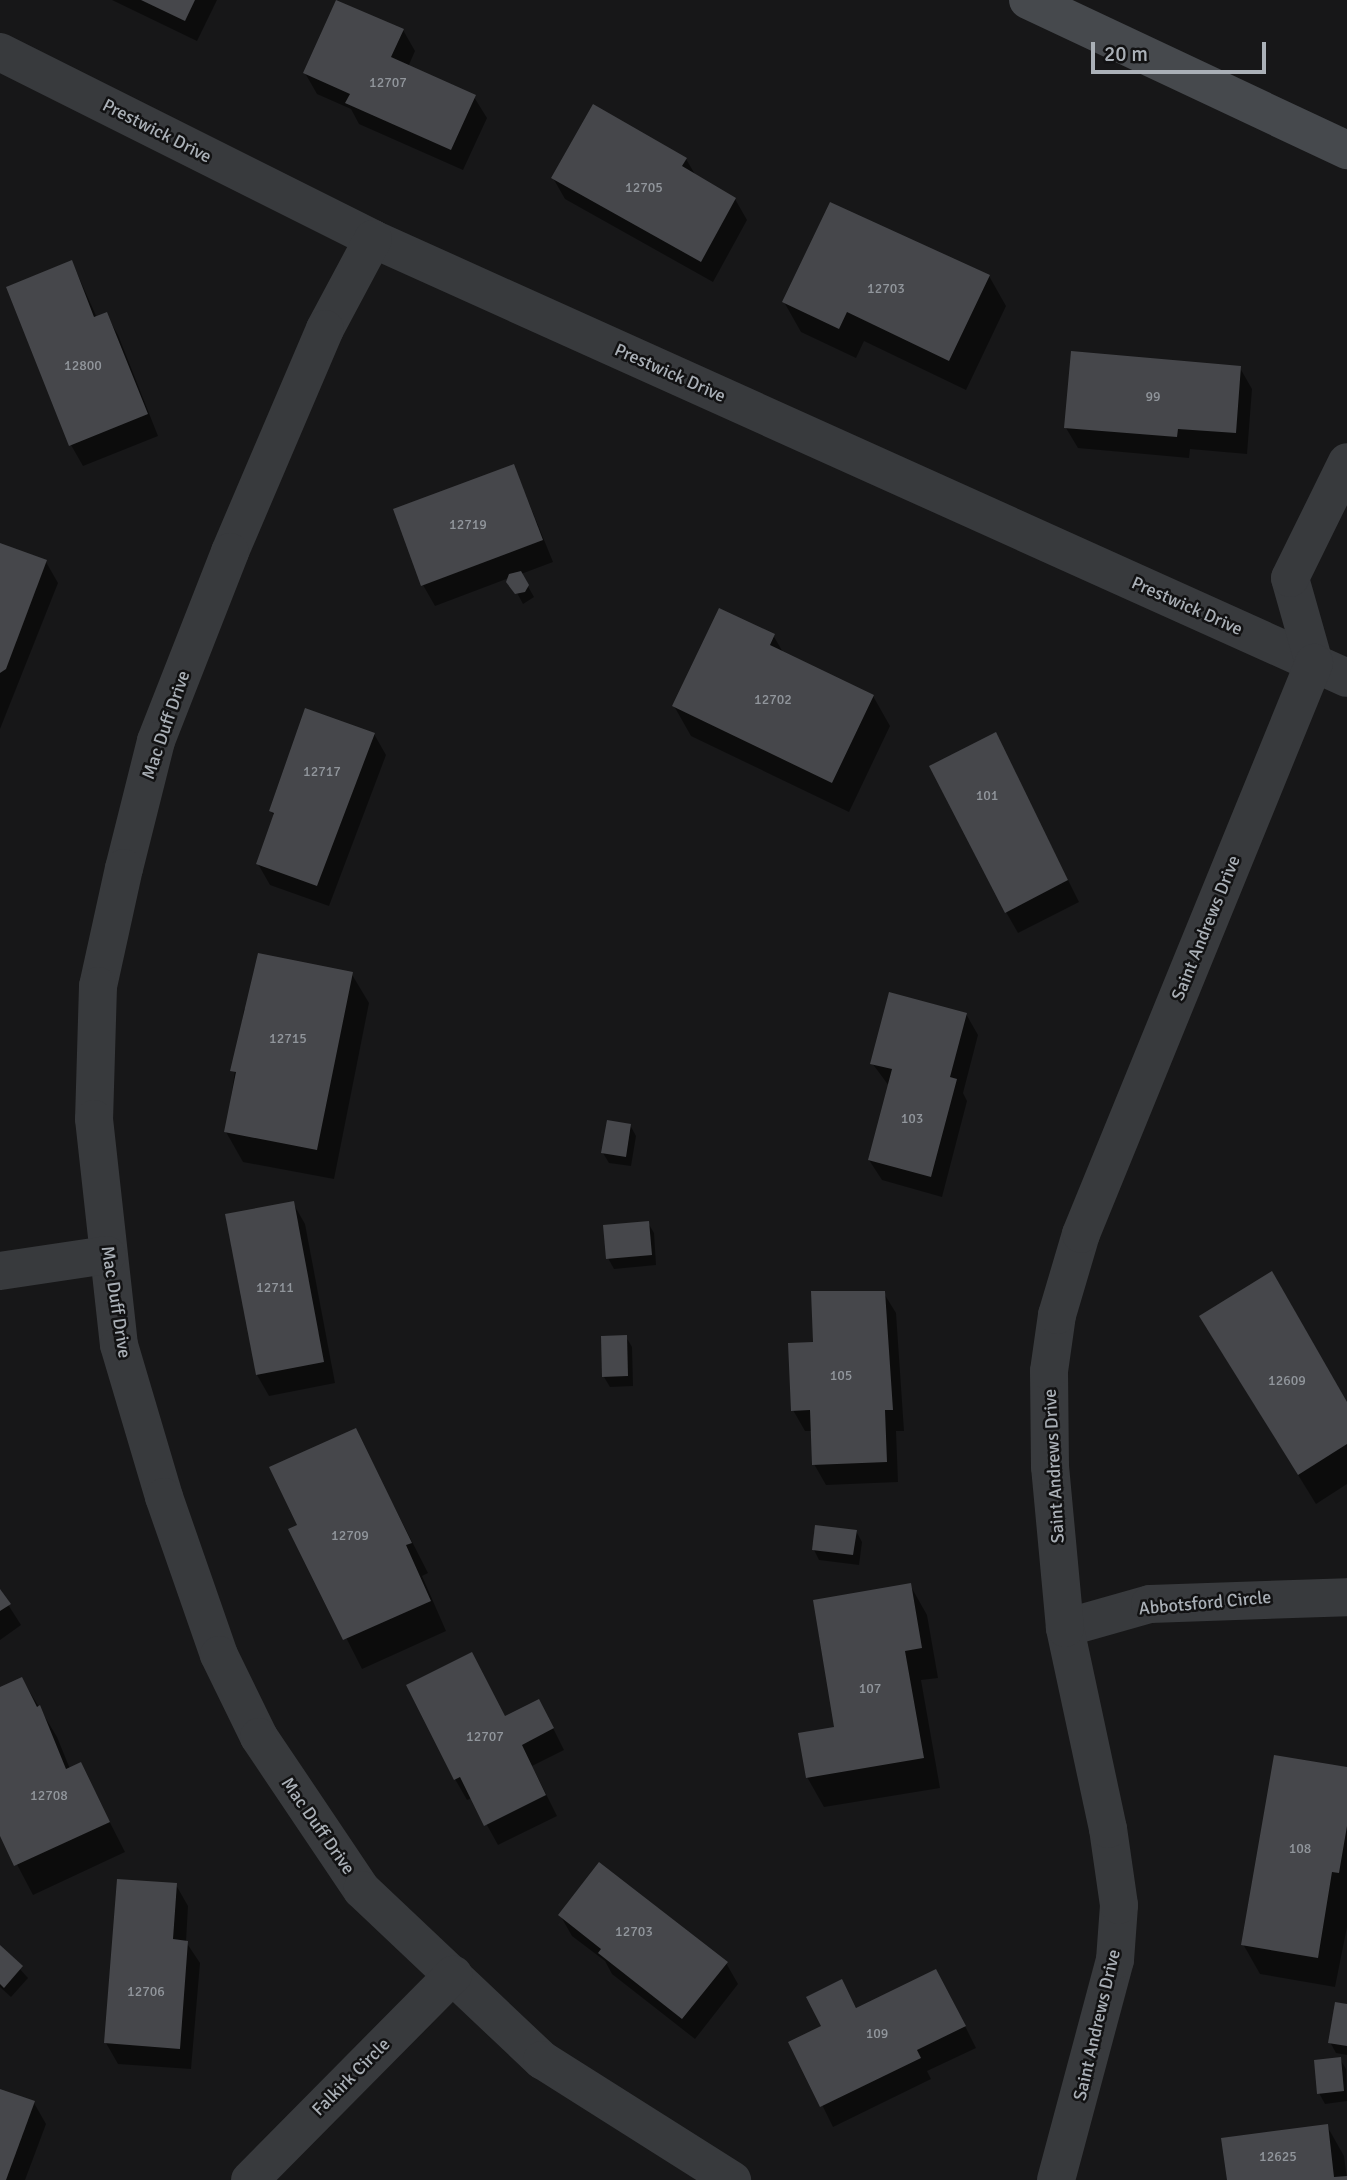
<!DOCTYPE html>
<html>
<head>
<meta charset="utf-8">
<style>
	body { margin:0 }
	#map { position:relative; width:1347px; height:2180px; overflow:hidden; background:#171718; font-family:Signika,sans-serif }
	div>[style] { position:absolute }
	.shadow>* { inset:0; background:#0007 }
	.building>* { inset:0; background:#46474b }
	.minor>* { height:38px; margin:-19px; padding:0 19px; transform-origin:19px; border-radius:19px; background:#383a3d }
	.secondary>* { height:38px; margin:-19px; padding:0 19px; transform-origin:19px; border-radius:19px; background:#46494d }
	span { translate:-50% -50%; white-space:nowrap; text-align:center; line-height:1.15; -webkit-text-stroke:5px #121213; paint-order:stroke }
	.number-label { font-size:14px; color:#91969c }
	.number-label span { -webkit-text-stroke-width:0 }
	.street-label { font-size:18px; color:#aab0b7 }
	.scale { position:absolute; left:1091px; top:42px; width:175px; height:32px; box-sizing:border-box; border:4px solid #aab0b7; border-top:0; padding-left:9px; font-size:21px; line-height:24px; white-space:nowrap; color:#aab0b7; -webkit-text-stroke:5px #121213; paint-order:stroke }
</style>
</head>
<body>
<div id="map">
	<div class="shadow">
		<i style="clip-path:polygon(112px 0,217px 0,197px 41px)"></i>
		<i style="clip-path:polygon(403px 30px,415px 51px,408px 67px,474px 97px,487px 118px,463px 170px,359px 124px,351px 109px,317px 94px,305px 73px)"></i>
		<i style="clip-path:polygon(686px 159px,696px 176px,735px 199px,747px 220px,713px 282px,565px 199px,553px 178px)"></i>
		<i style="clip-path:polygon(72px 262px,97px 318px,106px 314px,118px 335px,158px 436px,83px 466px,71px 445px)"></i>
		<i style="clip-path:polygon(989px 276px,1006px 306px,966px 390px,864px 341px,856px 358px,801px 332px,784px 302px)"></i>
		<i style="clip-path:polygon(1240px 368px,1252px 389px,1247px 454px,1190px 449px,1189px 458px,1078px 448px,1066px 428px)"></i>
		<i style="clip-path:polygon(514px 466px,553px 562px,521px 574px,534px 597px,523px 604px,509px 578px,435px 606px,423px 585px)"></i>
		<i style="clip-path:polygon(0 545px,46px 562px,58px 583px,0 729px)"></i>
		<i style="clip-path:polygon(773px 635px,784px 654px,873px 696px,890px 726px,849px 812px,691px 736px,674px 706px)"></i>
		<i style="clip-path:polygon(374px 734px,386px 755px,329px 906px,270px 885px,258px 864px,275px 818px,271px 811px)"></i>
		<i style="clip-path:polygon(995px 734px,1079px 902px,1018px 933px,1006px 912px)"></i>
		<i style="clip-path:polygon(351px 973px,369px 1003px,334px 1179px,243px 1162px,226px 1132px,244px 1009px)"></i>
		<i style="clip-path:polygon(966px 1014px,978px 1035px,963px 1093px,967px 1101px,942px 1197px,882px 1180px,869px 1160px,889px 1086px,872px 1063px)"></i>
		<i style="clip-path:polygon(630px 1125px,636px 1136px,631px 1166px,609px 1163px,603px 1153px)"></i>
		<i style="clip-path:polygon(293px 1203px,305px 1224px,335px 1383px,269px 1396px,257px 1375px,228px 1215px)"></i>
		<i style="clip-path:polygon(648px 1223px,654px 1233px,656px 1265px,614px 1269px,608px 1258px)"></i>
		<i style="clip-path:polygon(883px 1292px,896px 1313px,904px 1431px,896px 1431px,898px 1482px,826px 1485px,814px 1464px,812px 1431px,805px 1431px,793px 1410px,815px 1344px)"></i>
		<i style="clip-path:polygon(626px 1337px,632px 1347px,633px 1386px,610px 1387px,604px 1377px)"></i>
		<i style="clip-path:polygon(1219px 1347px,1347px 1403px,1347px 1484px,1316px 1504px)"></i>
		<i style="clip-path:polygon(355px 1430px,428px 1573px,422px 1576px,446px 1631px,362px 1669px,291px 1529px,299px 1526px)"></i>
		<i style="clip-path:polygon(856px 1531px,862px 1542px,859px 1565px,819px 1560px,814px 1550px)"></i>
		<i style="clip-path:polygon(910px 1585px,927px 1615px,938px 1678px,921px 1680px,940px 1788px,824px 1807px,807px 1777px)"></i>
		<i style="clip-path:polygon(0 1592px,21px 1625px,0 1640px)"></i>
		<i style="clip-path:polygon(22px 1679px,57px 1737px,70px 1769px,80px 1764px,125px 1852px,33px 1895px,0 1832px,0 1689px)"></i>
		<i style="clip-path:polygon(550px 1722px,564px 1750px,532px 1766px,557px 1816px,498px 1845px,472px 1798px,467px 1800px,455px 1779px)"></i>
		<i style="clip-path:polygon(1347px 1769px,1347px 1927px,1335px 1987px,1260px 1974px,1243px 1944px)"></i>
		<i style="clip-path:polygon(176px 1885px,188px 1906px,186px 1942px,200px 1963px,191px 2069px,118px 2064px,106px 2043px)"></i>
		<i style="clip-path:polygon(560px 1915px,726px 1963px,738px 1984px,695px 2039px,612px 1974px,605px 1961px,572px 1936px)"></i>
		<i style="clip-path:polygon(0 1947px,28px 1978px,11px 1997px,0 1987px)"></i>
		<i style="clip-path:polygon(842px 1981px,857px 2009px,948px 1992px,976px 2048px,927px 2071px,931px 2079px,833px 2127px,791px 2042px,823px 2027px)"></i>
		<i style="clip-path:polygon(1347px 2006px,1347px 2055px,1336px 2053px,1330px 2042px)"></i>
		<i style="clip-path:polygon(1340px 2059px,1346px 2069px,1347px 2101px,1325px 2104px,1319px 2093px)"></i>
		<i style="clip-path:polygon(0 2091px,34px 2103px,46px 2124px,25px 2180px,0 2180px)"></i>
		<i style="clip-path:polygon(1327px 2126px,1344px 2156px,1347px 2180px,1229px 2180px)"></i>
	</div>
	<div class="building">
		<i style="clip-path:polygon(141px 0,195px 0,185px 21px)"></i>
		<i style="clip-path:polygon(336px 0,404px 29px,391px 57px,476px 95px,451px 150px,345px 103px,350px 94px,303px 73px)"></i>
		<i style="clip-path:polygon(593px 104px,687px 158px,682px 166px,736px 198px,701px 262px,551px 178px)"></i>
		<i style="clip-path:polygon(830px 202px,990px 275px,949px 361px,847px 312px,839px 329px,782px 302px)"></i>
		<i style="clip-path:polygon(72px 260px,94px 317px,107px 312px,148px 414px,69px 446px,6px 287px)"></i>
		<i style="clip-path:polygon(1071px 351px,1241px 366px,1236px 433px,1178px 429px,1177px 437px,1064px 428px)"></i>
		<i style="clip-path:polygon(514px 464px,543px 540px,421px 586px,393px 509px)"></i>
		<i style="clip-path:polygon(0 543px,47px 560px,6px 669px,0 673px)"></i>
		<i style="clip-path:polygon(521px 571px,529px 585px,525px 592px,515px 594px,506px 582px,509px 574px)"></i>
		<i style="clip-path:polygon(719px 608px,775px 634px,770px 645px,874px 695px,832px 783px,672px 706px)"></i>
		<i style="clip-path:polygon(305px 708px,375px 733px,317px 886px,256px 864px,274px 813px,269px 811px)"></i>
		<i style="clip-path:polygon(996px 732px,1068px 880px,1005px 913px,929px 766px)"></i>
		<i style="clip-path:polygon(258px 953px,353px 972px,317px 1150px,224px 1132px,236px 1072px,230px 1071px)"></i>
		<i style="clip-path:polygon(889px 992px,967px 1013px,950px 1077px,957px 1079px,931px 1177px,868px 1160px,892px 1069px,870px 1064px)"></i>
		<i style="clip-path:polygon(607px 1120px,631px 1124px,626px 1157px,601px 1153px)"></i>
		<i style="clip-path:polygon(294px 1201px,324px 1362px,256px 1375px,225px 1214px)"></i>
		<i style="clip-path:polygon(649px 1221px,652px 1255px,606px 1259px,603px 1225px)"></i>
		<i style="clip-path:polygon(1272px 1271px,1347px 1402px,1347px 1444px,1298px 1475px,1199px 1316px)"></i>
		<i style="clip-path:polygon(811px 1291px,885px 1291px,893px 1410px,885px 1410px,887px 1462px,812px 1465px,810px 1410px,791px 1411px,788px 1343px,813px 1342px)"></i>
		<i style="clip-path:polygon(627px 1335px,628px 1376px,602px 1377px,601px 1336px)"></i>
		<i style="clip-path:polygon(356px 1428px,412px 1543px,406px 1545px,431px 1601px,343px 1640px,288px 1529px,297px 1525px,269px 1467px)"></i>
		<i style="clip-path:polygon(815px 1525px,857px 1530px,853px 1555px,812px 1550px)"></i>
		<i style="clip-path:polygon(911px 1583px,922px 1648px,905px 1651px,924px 1758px,806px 1778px,798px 1733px,834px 1727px,813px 1600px)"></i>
		<i style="clip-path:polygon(0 1589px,11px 1604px,0 1611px)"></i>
		<i style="clip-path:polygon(472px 1652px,505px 1716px,539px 1699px,554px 1728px,522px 1745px,546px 1795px,484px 1826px,460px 1777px,454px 1780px,406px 1685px)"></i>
		<i style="clip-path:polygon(22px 1677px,37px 1707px,40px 1705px,66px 1769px,81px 1762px,110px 1822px,14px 1866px,0 1836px,0 1687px)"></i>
		<i style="clip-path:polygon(1274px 1755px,1347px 1767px,1347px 1826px,1339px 1873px,1332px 1872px,1318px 1958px,1241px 1945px)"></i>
		<i style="clip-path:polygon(599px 1862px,728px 1962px,682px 2019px,598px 1953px,601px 1949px,558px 1915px)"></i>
		<i style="clip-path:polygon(117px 1879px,177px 1883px,173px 1939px,188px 1941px,180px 2049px,104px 2043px)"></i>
		<i style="clip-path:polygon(0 1945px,23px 1966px,4px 1988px,0 1984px)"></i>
		<i style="clip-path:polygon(936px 1969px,966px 2026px,917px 2050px,921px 2058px,820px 2107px,788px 2042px,821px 2026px,806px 1997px,842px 1979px,856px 2008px)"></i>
		<i style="clip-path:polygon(1335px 2002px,1347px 2004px,1347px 2046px,1328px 2043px)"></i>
		<i style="clip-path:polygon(1341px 2057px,1344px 2091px,1317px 2094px,1314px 2060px)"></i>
		<i style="clip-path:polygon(0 2089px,35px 2101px,6px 2180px,0 2180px)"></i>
		<i style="clip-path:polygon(1328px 2124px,1334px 2177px,1347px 2176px,1347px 2180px,1227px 2180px,1221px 2138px)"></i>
	</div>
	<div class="minor">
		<i style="left:0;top:52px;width:417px;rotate:26.6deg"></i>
		<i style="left:373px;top:239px;width:1068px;rotate:24.26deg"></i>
		<i style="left:373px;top:239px;width:102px;rotate:118.1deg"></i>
		<i style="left:325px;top:329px;width:242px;rotate:113.1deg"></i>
		<i style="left:230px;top:552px;width:203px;rotate:111.4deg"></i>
		<i style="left:156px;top:741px;width:131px;rotate:104.1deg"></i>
		<i style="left:124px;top:868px;width:121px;rotate:102.4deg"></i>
		<i style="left:98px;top:986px;width:133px;rotate:91.7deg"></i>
		<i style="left:94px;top:1119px;width:227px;rotate:83.7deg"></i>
		<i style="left:119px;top:1345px;width:159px;rotate:73.5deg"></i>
		<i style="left:164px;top:1497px;width:167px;rotate:70.8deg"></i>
		<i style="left:219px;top:1655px;width:91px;rotate:64deg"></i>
		<i style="left:259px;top:1737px;width:184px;rotate:56.1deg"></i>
		<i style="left:362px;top:1890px;width:248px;rotate:43.4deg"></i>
		<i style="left:542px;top:2060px;width:225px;rotate:32.3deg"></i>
		<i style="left:1314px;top:663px;width:88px;rotate:-105.8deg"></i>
		<i style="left:1290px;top:578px;width:129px;rotate:-63.8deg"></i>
		<i style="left:0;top:1271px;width:108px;rotate:-8.5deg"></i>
		<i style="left:1065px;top:1628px;width:88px;rotate:-15.8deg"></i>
		<i style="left:1150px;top:1604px;width:197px;rotate:-2deg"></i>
		<i style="left:250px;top:2180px;width:289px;rotate:-45.3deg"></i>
		<i style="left:1056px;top:2180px;width:228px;rotate:-75deg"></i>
		<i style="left:1115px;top:1960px;width:55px;rotate:-85.8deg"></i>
		<i style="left:1119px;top:1905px;width:77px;rotate:-98.2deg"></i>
		<i style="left:1108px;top:1829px;width:206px;rotate:-102.1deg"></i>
		<i style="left:1065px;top:1628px;width:162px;rotate:-95.3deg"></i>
		<i style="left:1050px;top:1467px;width:96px;rotate:-90.6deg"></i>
		<i style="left:1049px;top:1371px;width:57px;rotate:-81.9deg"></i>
		<i style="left:1057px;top:1315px;width:84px;rotate:-73.5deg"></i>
		<i style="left:1081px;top:1234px;width:617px;rotate:-67.8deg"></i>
	</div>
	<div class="secondary">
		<i style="left:1028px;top:0;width:353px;rotate:25.2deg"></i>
	</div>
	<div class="number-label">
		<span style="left:388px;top:83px">12707</span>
		<span style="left:644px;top:188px">12705</span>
		<span style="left:886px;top:289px">12703</span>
		<span style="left:83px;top:366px">12800</span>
		<span style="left:1153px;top:397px">99</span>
		<span style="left:468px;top:525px">12719</span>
		<span style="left:773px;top:700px">12702</span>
		<span style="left:322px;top:772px">12717</span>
		<span style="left:987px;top:796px">101</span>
		<span style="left:288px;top:1039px">12715</span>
		<span style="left:912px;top:1119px">103</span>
		<span style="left:275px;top:1288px">12711</span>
		<span style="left:841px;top:1376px">105</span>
		<span style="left:1287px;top:1381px">12609</span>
		<span style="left:350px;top:1536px">12709</span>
		<span style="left:870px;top:1689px">107</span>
		<span style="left:485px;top:1737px">12707</span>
		<span style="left:49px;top:1796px">12708</span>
		<span style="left:1300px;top:1849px">108</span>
		<span style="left:634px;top:1932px">12703</span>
		<span style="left:146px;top:1992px">12706</span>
		<span style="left:877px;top:2034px">109</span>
		<span style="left:1278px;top:2157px">12625</span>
	</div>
	<div class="street-label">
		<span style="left:157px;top:131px;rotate:27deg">Prestwick Drive</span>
		<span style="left:670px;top:373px;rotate:24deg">Prestwick Drive</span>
		<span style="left:1187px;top:606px;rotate:24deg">Prestwick Drive</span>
		<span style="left:166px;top:725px;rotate:-71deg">Mac Duff Drive</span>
		<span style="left:1206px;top:928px;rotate:-68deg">Saint Andrews Drive</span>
		<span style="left:116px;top:1302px;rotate:81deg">Mac Duff Drive</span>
		<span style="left:1054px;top:1466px;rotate:-93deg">Saint Andrews Drive</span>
		<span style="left:1205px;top:1603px;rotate:-5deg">Abbotsford Circle</span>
		<span style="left:318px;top:1826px;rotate:55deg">Mac Duff Drive</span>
		<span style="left:1097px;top:2025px;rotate:-77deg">Saint Andrews Drive</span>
		<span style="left:351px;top:2077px;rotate:-45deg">Falkirk Circle</span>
	</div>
	<div class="scale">20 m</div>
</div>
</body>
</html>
